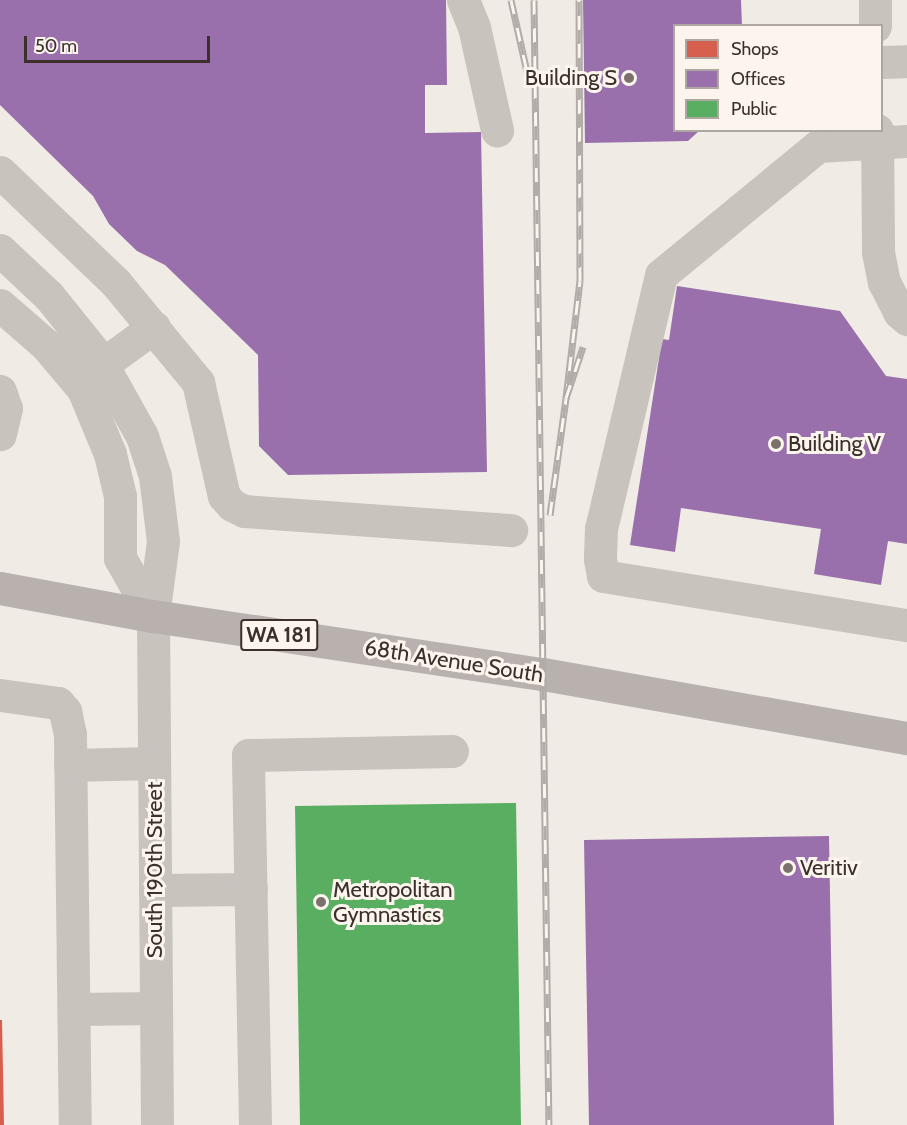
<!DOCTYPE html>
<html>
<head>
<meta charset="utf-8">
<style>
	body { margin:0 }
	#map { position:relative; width:907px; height:1125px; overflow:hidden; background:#f0ebe5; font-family:Cabin,sans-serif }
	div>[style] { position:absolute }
	.shops>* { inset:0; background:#d6604d }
	.offices>* { inset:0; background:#9970ab }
	.public>* { inset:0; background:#5aae61 }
	.minor>* { height:33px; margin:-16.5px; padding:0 16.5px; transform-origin:16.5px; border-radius:16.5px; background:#c9c3be }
	.major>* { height:33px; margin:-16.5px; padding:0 16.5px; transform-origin:16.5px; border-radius:16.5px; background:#b8b1ad }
	.rail>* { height:7px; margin-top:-3.5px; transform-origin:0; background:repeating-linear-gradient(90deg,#fbf5ee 0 14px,#b1aca8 0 28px); box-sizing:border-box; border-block:2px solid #b1aca8 }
	.dots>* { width:16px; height:16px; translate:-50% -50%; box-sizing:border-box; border:3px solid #fbf5ee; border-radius:50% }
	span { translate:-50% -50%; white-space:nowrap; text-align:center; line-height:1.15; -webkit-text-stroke:6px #fbf5ee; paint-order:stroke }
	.shield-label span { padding:2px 4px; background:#fbf5ee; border:2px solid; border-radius:4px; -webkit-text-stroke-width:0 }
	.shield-label { font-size:21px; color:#3b302b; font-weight:700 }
	.poi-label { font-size:22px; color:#3b302b }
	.right { translate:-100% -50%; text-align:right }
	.left { translate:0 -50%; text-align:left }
	.street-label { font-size:22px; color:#3b302b }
	.legend { position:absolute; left:673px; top:24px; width:210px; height:108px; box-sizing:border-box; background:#fbf5ee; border:2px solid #aea6a0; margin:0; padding:8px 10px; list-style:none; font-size:18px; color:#3b302b }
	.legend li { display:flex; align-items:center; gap:12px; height:30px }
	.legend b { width:30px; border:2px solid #aea6a0 }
	.scale { position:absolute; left:24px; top:36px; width:186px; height:27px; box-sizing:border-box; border:3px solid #3b302b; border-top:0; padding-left:8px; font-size:18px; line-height:21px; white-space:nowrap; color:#3b302b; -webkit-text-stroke:4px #fbf5ee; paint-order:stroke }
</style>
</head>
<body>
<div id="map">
	<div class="shops">
		<i style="clip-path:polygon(0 1020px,2px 1020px,4px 1125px,0 1125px)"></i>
	</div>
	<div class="offices">
		<i style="clip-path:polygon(0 0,446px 0,447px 85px,425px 85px,425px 133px,481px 132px,487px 472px,288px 475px,259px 446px,258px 355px,165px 265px,137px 251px,109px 224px,93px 196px,0 105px)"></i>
		<i style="clip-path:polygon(583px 0,741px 0,742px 26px,674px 26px,674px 130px,700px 130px,688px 141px,585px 143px)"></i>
		<i style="clip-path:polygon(677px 286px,840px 311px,886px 376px,907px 379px,907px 544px,888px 541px,881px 585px,814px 574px,821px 529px,681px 508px,675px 552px,630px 545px,662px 339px,669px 340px)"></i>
		<i style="clip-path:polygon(829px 836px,834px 1125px,589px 1125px,584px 840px)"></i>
	</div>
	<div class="public">
		<i style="clip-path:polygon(516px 803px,521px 1125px,300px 1125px,295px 806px)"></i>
	</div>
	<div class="minor">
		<i style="left:463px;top:0;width:29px;rotate:68deg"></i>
		<i style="left:474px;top:27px;width:106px;rotate:77.4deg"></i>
		<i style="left:875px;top:0;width:26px;rotate:90deg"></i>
		<i style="left:882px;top:62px;width:25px;rotate:-2deg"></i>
		<i style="left:877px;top:130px;width:122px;rotate:89.5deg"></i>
		<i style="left:878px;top:252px;width:31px;rotate:79deg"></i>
		<i style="left:884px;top:282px;width:34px;rotate:63deg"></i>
		<i style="left:899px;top:312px;width:11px;rotate:41deg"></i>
		<i style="left:907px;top:141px;width:89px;rotate:176.8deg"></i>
		<i style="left:818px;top:146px;width:203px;rotate:140.6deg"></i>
		<i style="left:661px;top:275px;width:260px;rotate:103.3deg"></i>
		<i style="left:601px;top:528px;width:31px;rotate:92deg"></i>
		<i style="left:600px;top:559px;width:17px;rotate:80deg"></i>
		<i style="left:603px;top:576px;width:308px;rotate:9.2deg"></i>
		<i style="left:0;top:172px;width:161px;rotate:43.7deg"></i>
		<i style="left:116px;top:283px;width:129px;rotate:50.4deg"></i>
		<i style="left:198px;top:382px;width:117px;rotate:77.2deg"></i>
		<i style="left:224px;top:496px;width:12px;rotate:48deg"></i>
		<i style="left:232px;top:505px;width:13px;rotate:27deg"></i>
		<i style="left:244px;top:511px;width:268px;rotate:4.1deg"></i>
		<i style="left:0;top:250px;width:67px;rotate:43.2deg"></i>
		<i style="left:49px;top:296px;width:78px;rotate:51.2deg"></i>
		<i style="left:98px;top:357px;width:90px;rotate:60.9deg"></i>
		<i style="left:142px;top:436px;width:42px;rotate:72deg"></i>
		<i style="left:155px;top:476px;width:65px;rotate:83deg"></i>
		<i style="left:163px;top:541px;width:76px;rotate:97.6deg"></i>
		<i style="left:153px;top:616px;width:509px;rotate:89.55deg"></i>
		<i style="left:0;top:305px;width:61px;rotate:41deg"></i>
		<i style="left:46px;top:345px;width:57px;rotate:49.9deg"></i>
		<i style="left:83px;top:389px;width:70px;rotate:67.4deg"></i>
		<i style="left:110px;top:454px;width:43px;rotate:76.6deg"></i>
		<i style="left:120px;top:496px;width:62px;rotate:90deg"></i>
		<i style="left:120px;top:558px;width:67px;rotate:60.4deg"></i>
		<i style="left:103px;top:364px;width:63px;rotate:-36deg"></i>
		<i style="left:0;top:391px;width:18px;rotate:71deg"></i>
		<i style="left:6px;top:408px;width:27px;rotate:103deg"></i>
		<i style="left:0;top:695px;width:59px;rotate:7.9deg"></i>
		<i style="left:58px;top:703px;width:11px;rotate:49deg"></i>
		<i style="left:65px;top:711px;width:24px;rotate:78deg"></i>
		<i style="left:70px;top:734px;width:391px;rotate:89.3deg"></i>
		<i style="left:70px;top:765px;width:84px;rotate:-1.4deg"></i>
		<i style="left:155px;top:890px;width:96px;rotate:-0.6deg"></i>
		<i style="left:74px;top:1009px;width:82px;rotate:-0.7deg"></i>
		<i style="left:255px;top:1125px;width:370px;rotate:-91.1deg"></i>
		<i style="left:248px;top:755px;width:204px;rotate:-1.1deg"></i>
	</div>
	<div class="major">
		<i style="left:0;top:588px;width:156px;rotate:10.4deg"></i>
		<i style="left:153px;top:616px;width:394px;rotate:8.5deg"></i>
		<i style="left:543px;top:674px;width:370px;rotate:10deg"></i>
	</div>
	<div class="rail">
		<i style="left:511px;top:0;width:78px;rotate:77.4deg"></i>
		<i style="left:534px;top:0;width:1125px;rotate:89.24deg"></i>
		<i style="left:566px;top:398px;width:118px;rotate:-83.2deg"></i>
		<i style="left:580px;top:281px;width:281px;rotate:-90.2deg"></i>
		<i style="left:550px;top:515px;width:118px;rotate:-82.2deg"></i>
		<i style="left:566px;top:398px;width:54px;rotate:-71.6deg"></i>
	</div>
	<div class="dots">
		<i style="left:629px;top:78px;background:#7a716c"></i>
		<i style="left:776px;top:444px;background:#7a716c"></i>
		<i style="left:788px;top:868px;background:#7a716c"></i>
		<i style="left:321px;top:902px;background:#7a716c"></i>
	</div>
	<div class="shield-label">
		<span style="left:279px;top:635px">WA 181</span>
	</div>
	<div class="poi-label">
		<span class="right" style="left:617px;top:78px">Building S</span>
		<span class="left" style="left:788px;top:444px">Building V</span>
		<span class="left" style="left:800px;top:868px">Veritiv</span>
		<span class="left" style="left:333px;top:902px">Metropolitan<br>Gymnastics</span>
	</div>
	<div class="street-label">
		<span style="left:454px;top:661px;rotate:9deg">68th Avenue South</span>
		<span style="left:155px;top:870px;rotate:-90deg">South 190th Street</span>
	</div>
	<ul class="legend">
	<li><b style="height:16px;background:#d6604d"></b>Shops</li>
	<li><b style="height:16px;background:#9970ab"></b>Offices</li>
	<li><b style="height:16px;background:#5aae61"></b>Public</li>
	</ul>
	<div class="scale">50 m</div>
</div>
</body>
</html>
